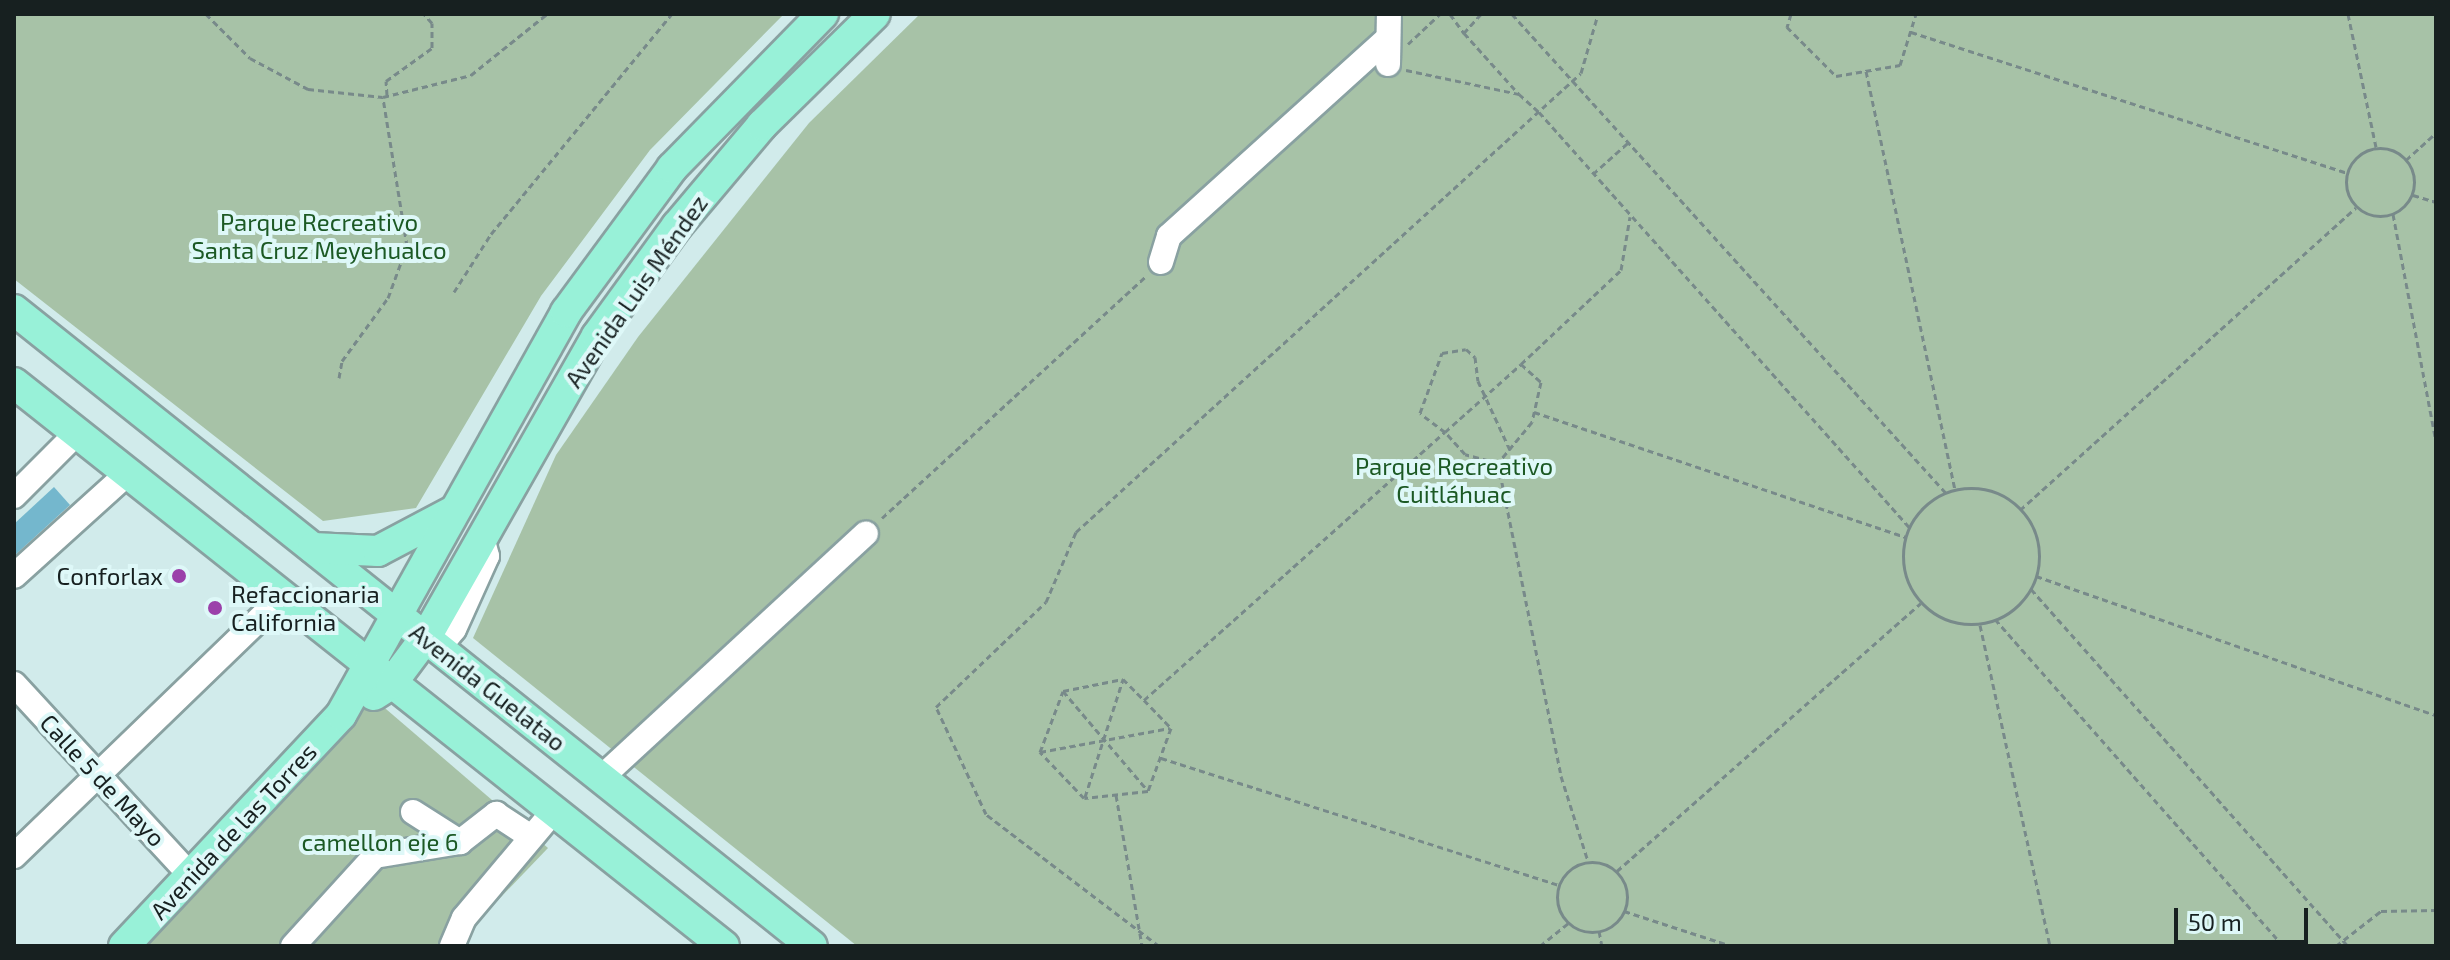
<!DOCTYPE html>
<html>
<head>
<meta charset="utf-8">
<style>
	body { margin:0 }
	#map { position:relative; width:2450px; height:960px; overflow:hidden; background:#d1ebeb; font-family:"Exo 2",sans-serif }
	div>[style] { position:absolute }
	.green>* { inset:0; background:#a7c2a7 }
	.building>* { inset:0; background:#74b7cd }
	.path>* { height:3px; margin-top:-1.5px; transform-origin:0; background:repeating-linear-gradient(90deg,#788a8a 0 6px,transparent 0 10px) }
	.path>.ring { margin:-1.5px; padding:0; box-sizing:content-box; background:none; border:3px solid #788a8a; border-radius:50% }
	.roads { filter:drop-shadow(2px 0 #89a1a1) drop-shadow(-2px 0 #89a1a1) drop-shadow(0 2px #89a1a1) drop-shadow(0 -2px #89a1a1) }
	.minor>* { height:24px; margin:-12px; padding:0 12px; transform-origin:12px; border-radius:12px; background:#fff }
	.major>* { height:30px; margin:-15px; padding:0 15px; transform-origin:15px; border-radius:15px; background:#98f1d8 }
	.dots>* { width:22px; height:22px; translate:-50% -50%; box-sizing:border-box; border:4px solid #def8f8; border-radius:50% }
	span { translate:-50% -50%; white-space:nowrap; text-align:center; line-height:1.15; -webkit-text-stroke:8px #def8f8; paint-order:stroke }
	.park-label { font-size:24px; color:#1c5924 }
	.street-label { font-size:24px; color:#172020 }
	.poi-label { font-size:24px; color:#172020 }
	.right { translate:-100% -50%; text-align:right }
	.left { translate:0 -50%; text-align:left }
	.frame { position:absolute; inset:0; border:16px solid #172020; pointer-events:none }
	.scale { position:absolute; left:2174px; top:908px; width:134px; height:36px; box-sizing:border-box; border:4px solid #172020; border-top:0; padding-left:10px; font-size:24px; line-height:28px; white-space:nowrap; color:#172020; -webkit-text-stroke:6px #def8f8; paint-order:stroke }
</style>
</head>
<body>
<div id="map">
	<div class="green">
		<i style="clip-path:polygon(14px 14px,784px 14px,650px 150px,541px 296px,416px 508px,323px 521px,14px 279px)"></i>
		<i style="clip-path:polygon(920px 14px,2436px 14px,2436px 946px,857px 946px,473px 638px,556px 455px,638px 337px,809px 123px)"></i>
		<i style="clip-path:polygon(372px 697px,548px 848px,454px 946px,138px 946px)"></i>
	</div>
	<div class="building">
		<i style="clip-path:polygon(54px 487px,70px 505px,14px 556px,14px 524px)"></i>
	</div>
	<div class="path">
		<i style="left:206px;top:14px;width:62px;rotate:45deg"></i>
		<i style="left:250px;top:58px;width:66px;rotate:28.1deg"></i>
		<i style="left:308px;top:89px;width:75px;rotate:6.1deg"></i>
		<i style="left:383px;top:97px;width:91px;rotate:-14deg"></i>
		<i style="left:471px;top:75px;width:97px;rotate:-38.8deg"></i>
		<i style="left:1450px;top:14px;width:24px;rotate:54deg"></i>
		<i style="left:1481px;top:14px;width:25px;rotate:132deg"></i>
		<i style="left:1464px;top:33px;width:82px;rotate:48deg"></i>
		<i style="left:1512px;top:14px;width:646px;rotate:47.82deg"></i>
		<i style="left:1791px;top:14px;width:14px;rotate:107deg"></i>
		<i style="left:1787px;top:27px;width:69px;rotate:45deg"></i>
		<i style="left:1836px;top:76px;width:65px;rotate:-9.8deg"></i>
		<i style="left:1900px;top:65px;width:53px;rotate:-72.6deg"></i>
		<i style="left:2348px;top:14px;width:136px;rotate:78.1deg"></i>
		<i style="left:1911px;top:32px;width:458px;rotate:17.9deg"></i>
		<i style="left:1408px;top:44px;width:44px;rotate:-43.2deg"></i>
		<i style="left:1406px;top:70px;width:116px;rotate:12deg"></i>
		<i style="left:1519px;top:94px;width:27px;rotate:42deg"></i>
		<i style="left:1539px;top:112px;width:557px;rotate:48.27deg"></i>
		<i style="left:1866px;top:71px;width:429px;rotate:78deg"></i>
		<i style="left:387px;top:95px;width:14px;rotate:-94deg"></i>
		<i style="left:386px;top:81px;width:57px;rotate:-35.7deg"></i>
		<i style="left:432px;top:48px;width:25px;rotate:-90deg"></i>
		<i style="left:432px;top:23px;width:12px;rotate:-132deg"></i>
		<i class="ring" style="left:2346px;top:148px;width:65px;height:65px"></i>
		<i style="left:2406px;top:160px;width:40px;rotate:-42deg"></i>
		<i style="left:1593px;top:174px;width:50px;rotate:-41.7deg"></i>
		<i style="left:2413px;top:195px;width:24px;rotate:17deg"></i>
		<i style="left:2393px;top:214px;width:231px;rotate:79.3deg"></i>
		<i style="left:454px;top:292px;width:69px;rotate:-57.5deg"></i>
		<i style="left:491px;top:234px;width:285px;rotate:-50.6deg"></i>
		<i style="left:1521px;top:364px;width:137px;rotate:-43.2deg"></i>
		<i style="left:1621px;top:270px;width:54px;rotate:-80.4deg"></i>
		<i style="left:339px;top:378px;width:17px;rotate:-80deg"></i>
		<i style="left:342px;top:361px;width:78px;rotate:-53.9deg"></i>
		<i style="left:388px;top:298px;width:55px;rotate:-69.9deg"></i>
		<i style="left:407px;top:246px;width:151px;rotate:-99.2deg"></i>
		<i style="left:1534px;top:412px;width:392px;rotate:18.6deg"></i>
		<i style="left:1498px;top:463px;width:34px;rotate:-165deg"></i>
		<i style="left:1465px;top:454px;width:30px;rotate:-132deg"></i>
		<i style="left:1445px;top:432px;width:102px;rotate:-41.8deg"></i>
		<i style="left:1521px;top:364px;width:27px;rotate:42deg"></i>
		<i style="left:1541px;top:382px;width:41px;rotate:102.7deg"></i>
		<i style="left:1532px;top:422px;width:53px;rotate:129.7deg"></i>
		<i style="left:1498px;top:463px;width:319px;rotate:78.6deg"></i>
		<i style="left:1561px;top:776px;width:89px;rotate:72.4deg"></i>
		<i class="ring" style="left:1903px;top:488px;width:133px;height:133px"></i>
		<i style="left:2020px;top:510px;width:452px;rotate:-42deg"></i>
		<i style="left:882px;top:518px;width:357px;rotate:-42.5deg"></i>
		<i style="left:2036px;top:576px;width:423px;rotate:19.2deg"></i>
		<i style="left:2031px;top:589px;width:477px;rotate:48.4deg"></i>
		<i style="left:1995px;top:619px;width:436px;rotate:48.6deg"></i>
		<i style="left:1980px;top:625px;width:329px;rotate:77.7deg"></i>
		<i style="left:1063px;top:691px;width:131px;rotate:49.6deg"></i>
		<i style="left:1144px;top:700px;width:39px;rotate:46deg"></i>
		<i style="left:1171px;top:728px;width:67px;rotate:110.1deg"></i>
		<i style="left:1148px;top:791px;width:64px;rotate:173.8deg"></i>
		<i style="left:1084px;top:798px;width:64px;rotate:-133.7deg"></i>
		<i style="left:1040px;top:752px;width:65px;rotate:-69.3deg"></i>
		<i style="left:1063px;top:691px;width:61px;rotate:-11.3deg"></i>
		<i style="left:1123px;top:679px;width:30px;rotate:45deg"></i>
		<i style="left:1144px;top:700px;width:403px;rotate:-41.7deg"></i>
		<i style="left:1445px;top:432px;width:31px;rotate:-143deg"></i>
		<i style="left:1420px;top:413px;width:64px;rotate:-69.9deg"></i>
		<i style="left:1442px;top:353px;width:24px;rotate:-9deg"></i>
		<i style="left:1466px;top:349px;width:12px;rotate:42deg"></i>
		<i style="left:1475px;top:357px;width:24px;rotate:83deg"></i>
		<i style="left:1478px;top:381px;width:76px;rotate:65.1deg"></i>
		<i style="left:1040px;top:752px;width:132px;rotate:-10.5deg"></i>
		<i style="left:1161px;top:758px;width:418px;rotate:17.7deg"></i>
		<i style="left:1116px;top:795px;width:153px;rotate:80.2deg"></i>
		<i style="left:1085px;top:797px;width:124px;rotate:-72.1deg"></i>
		<i class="ring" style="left:1557px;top:862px;width:67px;height:67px"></i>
		<i style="left:1617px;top:871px;width:405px;rotate:-41.4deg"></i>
		<i style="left:1624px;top:911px;width:114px;rotate:18deg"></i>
		<i style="left:1599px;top:931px;width:15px;rotate:79deg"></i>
		<i style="left:1159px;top:946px;width:218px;rotate:-142.7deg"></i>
		<i style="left:986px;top:814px;width:118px;rotate:-115deg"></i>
		<i style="left:936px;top:707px;width:152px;rotate:-43.7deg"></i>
		<i style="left:1046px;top:602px;width:76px;rotate:-66.8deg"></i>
		<i style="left:1076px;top:532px;width:682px;rotate:-42.27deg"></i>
		<i style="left:1581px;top:73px;width:61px;rotate:-73.9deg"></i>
		<i style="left:1540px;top:946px;width:36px;rotate:-39deg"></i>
		<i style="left:2336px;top:946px;width:57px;rotate:-37.9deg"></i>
		<i style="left:2381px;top:911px;width:55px;rotate:-1deg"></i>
	</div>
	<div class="roads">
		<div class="minor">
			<i style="left:1388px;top:64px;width:50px;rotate:-88.9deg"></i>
			<i style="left:1161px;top:262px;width:27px;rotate:-73deg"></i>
			<i style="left:1169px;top:236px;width:291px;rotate:-42.1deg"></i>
			<i style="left:14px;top:496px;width:89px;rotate:-45deg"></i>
			<i style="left:14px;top:576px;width:154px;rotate:-42.1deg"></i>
			<i style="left:426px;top:637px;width:19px;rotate:9deg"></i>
			<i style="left:445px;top:640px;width:14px;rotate:-51deg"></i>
			<i style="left:454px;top:629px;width:80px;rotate:-65.7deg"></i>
			<i style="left:487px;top:556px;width:11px;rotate:-105deg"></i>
			<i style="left:14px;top:684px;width:261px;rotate:47.3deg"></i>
			<i style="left:602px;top:777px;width:359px;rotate:-42.7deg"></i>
			<i style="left:413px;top:812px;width:56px;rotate:32.6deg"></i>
			<i style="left:460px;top:842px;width:46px;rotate:-37.9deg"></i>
			<i style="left:496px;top:814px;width:42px;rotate:33.3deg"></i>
			<i style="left:14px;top:856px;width:373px;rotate:-44deg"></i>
			<i style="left:293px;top:946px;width:122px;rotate:-47.7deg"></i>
			<i style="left:375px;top:856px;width:86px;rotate:-9.4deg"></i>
			<i style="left:452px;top:946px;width:30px;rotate:-67deg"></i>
			<i style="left:464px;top:918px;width:137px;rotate:-50deg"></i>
		</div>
		<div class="major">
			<i style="left:14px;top:310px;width:1020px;rotate:38.55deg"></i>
			<i style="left:14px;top:383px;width:906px;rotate:38.41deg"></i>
			<i style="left:313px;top:548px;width:65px;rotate:2.6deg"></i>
			<i style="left:378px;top:551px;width:86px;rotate:-27.8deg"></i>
			<i style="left:374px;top:695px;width:20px;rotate:-33deg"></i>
			<i style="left:391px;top:684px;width:59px;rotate:-53.3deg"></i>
			<i style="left:426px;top:637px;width:346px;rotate:-60.4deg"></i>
			<i style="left:597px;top:336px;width:136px;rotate:-54deg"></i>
			<i style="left:677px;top:226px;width:132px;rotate:-49.9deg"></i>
			<i style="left:762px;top:125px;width:158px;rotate:-44.5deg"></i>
			<i style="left:124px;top:946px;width:317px;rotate:-46.8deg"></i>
			<i style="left:341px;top:715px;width:462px;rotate:-60.8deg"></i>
			<i style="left:566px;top:312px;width:179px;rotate:-53.6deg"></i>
			<i style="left:672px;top:168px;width:216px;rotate:-45.6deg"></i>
		</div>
	</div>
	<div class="dots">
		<i style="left:179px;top:576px;background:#9b40aa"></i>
		<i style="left:215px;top:608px;background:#9b40aa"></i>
	</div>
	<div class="park-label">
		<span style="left:319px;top:236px">Parque Recreativo<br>Santa Cruz Meyehualco</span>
		<span style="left:1454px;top:480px">Parque Recreativo<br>Cuitláhuac</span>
		<span style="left:380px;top:842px">camellon eje 6</span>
	</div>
	<div class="street-label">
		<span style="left:636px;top:291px;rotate:-55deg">Avenida Luis Méndez</span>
		<span style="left:488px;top:687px;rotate:38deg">Avenida Guelatao</span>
		<span style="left:103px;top:780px;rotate:47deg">Calle 5 de Mayo</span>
		<span style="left:233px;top:831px;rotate:-47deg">Avenida de las Torres</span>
	</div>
	<div class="poi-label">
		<span class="right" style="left:163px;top:576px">Conforlax</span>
		<span class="left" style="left:231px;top:608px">Refaccionaria<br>California</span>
	</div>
	<div class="frame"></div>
	<div class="scale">50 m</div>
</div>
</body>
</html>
